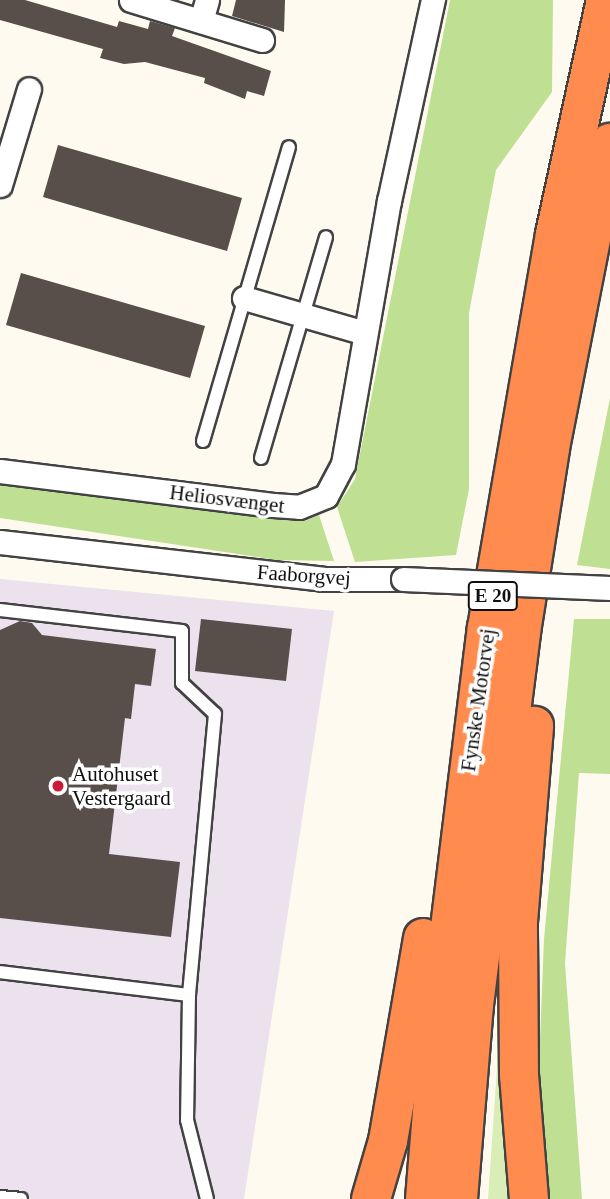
<!DOCTYPE html>
<html>
<head>
<meta charset="utf-8">
<style>
	body { margin:0 }
	#map { position:relative; width:610px; height:1199px; overflow:hidden; background:#fffaf0; font-family:"Times New Roman",serif }
	div>[style] { position:absolute }
	.industrial>* { inset:0; background:#ebe2ee }
	.green>* { inset:0; background:#d9edb6 }
	.forest>* { inset:0; background:#bfe093 }
	.building>* { inset:0; background:#584e4a }
	.roads { filter:drop-shadow(2px 0 #424242) drop-shadow(-2px 0 #424242) drop-shadow(0 2px #424242) drop-shadow(0 -2px #424242) }
	.lane>* { height:12px; margin:-6px; padding:0 6px; transform-origin:6px; border-radius:6px; background:#fff }
	.street>* { height:23px; margin:-11.5px; padding:0 11.5px; transform-origin:11.5px; border-radius:11.5px; background:#fff }
	.highway>* { height:38px; margin:-19px; padding:0 19px; transform-origin:19px; border-radius:19px; background:#ff8b4e }
	.bridges { filter:drop-shadow(2px 0 #424242) drop-shadow(-2px 0 #424242) drop-shadow(0 2px #424242) drop-shadow(0 -2px #424242) }
	.street-bridge>* { height:23px; margin:-11.5px; padding:0 11.5px; transform-origin:11.5px; border-radius:11.5px; background:#fff }
	.dots>* { width:19px; height:19px; translate:-50% -50%; box-sizing:border-box; border:4px solid #fff; border-radius:50% }
	span { translate:-50% -50%; white-space:nowrap; text-align:center; line-height:1.15; -webkit-text-stroke:7px #fff; paint-order:stroke }
	.shield-label span { padding:2px 5px; background:#fff; border:2px solid; border-radius:5px; -webkit-text-stroke-width:0 }
	.shield-label { font-size:19px; color:#0f0f0f; font-weight:700 }
	.street-label { font-size:21px; color:#0f0f0f }
	.poi-label { font-size:21px; color:#0f0f0f }
	.left { translate:0 -50%; text-align:left }
</style>
</head>
<body>
<div id="map">
	<div class="industrial">
		<i style="clip-path:polygon(0 579px,334px 611px,244px 1199px,0 1199px)"></i>
	</div>
	<div class="green">
		<i style="clip-path:polygon(499px 1038px,508px 1039px,518px 1199px,488px 1199px)"></i>
	</div>
	<div class="forest">
		<i style="clip-path:polygon(450px 0,553px 0,552px 92px,496px 170px,469px 313px,469px 489px,456px 555px,355px 562px,337px 507px,355px 479px)"></i>
		<i style="clip-path:polygon(610px 398px,610px 569px,577px 565px)"></i>
		<i style="clip-path:polygon(0 483px,305px 521px,319px 515px,334px 561px,277px 560px,0 518px)"></i>
		<i style="clip-path:polygon(574px 619px,610px 619px,610px 774px,579px 773px,565px 963px,582px 1199px,549px 1199px,538px 1091px,544px 939px)"></i>
	</div>
	<div class="building">
		<i style="clip-path:polygon(0 0,25px 0,117px 27px,119px 21px,148px 29px,150px 21px,175px 28px,172px 36px,271px 71px,264px 96px,247px 91px,245px 99px,204px 83px,205px 78px,145px 62px,124px 64px,100px 58px,103px 49px,0 20px)"></i>
		<i style="clip-path:polygon(236px 0,285px 0,284px 32px,232px 16px)"></i>
		<i style="clip-path:polygon(58px 145px,242px 198px,227px 251px,43px 197px)"></i>
		<i style="clip-path:polygon(21px 273px,205px 326px,190px 378px,6px 325px)"></i>
		<i style="clip-path:polygon(201px 619px,292px 629px,286px 681px,195px 671px)"></i>
		<i style="clip-path:polygon(20px 621px,32px 623px,42px 635px,156px 649px,151px 686px,135px 684px,131px 719px,125px 718px,109px 854px,180px 862px,171px 937px,0 918px,0 630px)"></i>
	</div>
	<div class="roads">
		<div class="lane">
			<i style="left:203px;top:441px;width:306px;rotate:-73.7deg"></i>
			<i style="left:261px;top:458px;width:230px;rotate:-73.6deg"></i>
			<i style="left:0;top:610px;width:183px;rotate:6.6deg"></i>
			<i style="left:182px;top:631px;width:52px;rotate:90deg"></i>
			<i style="left:182px;top:683px;width:45px;rotate:43.2deg"></i>
			<i style="left:215px;top:714px;width:282px;rotate:95.3deg"></i>
			<i style="left:189px;top:995px;width:190px;rotate:-173.1deg"></i>
			<i style="left:189px;top:995px;width:125px;rotate:90.9deg"></i>
			<i style="left:187px;top:1120px;width:81px;rotate:75.8deg"></i>
			<i style="left:0;top:1197px;width:21px;rotate:5deg"></i>
		</div>
		<div class="street">
			<i style="left:131px;top:0;width:137px;rotate:17deg"></i>
			<i style="left:201px;top:21px;width:22px;rotate:-74deg"></i>
			<i style="left:0;top:185px;width:100px;rotate:-73.2deg"></i>
			<i style="left:244px;top:298px;width:126px;rotate:16.1deg"></i>
			<i style="left:0;top:471px;width:275px;rotate:7.1deg"></i>
			<i style="left:273px;top:505px;width:26px;rotate:4deg"></i>
			<i style="left:299px;top:507px;width:29px;rotate:-22deg"></i>
			<i style="left:326px;top:496px;width:36px;rotate:-62deg"></i>
			<i style="left:343px;top:464px;width:267px;rotate:-80.1deg"></i>
			<i style="left:389px;top:201px;width:206px;rotate:-77.7deg"></i>
			<i style="left:0;top:542px;width:325px;rotate:6.5deg"></i>
			<i style="left:323px;top:579px;width:80px"></i>
		</div>
		<div class="highway">
			<i style="left:371px;top:1199px;width:60px;rotate:-73.7deg"></i>
			<i style="left:388px;top:1141px;width:206px;rotate:-80.2deg"></i>
			<i style="left:425px;top:1199px;width:199px;rotate:-85.4deg"></i>
			<i style="left:441px;top:1001px;width:376px;rotate:-83deg"></i>
			<i style="left:487px;top:628px;width:400px;rotate:-80.2deg"></i>
			<i style="left:555px;top:234px;width:239px;rotate:-77.7deg"></i>
			<i style="left:458px;top:1199px;width:195px;rotate:-85.3deg"></i>
			<i style="left:474px;top:1005px;width:376px;rotate:-82.8deg"></i>
			<i style="left:521px;top:632px;width:186px;rotate:-81deg"></i>
			<i style="left:550px;top:448px;width:311px;rotate:-78.9deg"></i>
			<i style="left:529px;top:1199px;width:124px;rotate:-94.6deg"></i>
			<i style="left:519px;top:1075px;width:153px;rotate:-90.4deg"></i>
			<i style="left:518px;top:922px;width:197px;rotate:-85.3deg"></i>
		</div>
	</div>
	<div class="bridges">
		<div class="street-bridge">
			<i style="left:403px;top:579px;width:207px;rotate:2.5deg"></i>
		</div>
	</div>
	<div class="dots">
		<i style="left:58px;top:786px;background:#cb1a37"></i>
	</div>
	<div class="shield-label">
		<span style="left:493px;top:596px">E 20</span>
	</div>
	<div class="street-label">
		<span style="left:227px;top:499px;rotate:7deg">Heliosvænget</span>
		<span style="left:304px;top:575px;rotate:4deg">Faaborgvej</span>
		<span style="left:478px;top:700px;rotate:-82deg">Fynske Motorvej</span>
	</div>
	<div class="poi-label">
		<span class="left" style="left:72px;top:786px">Autohuset<br>Vestergaard</span>
	</div>
</div>
</body>
</html>
